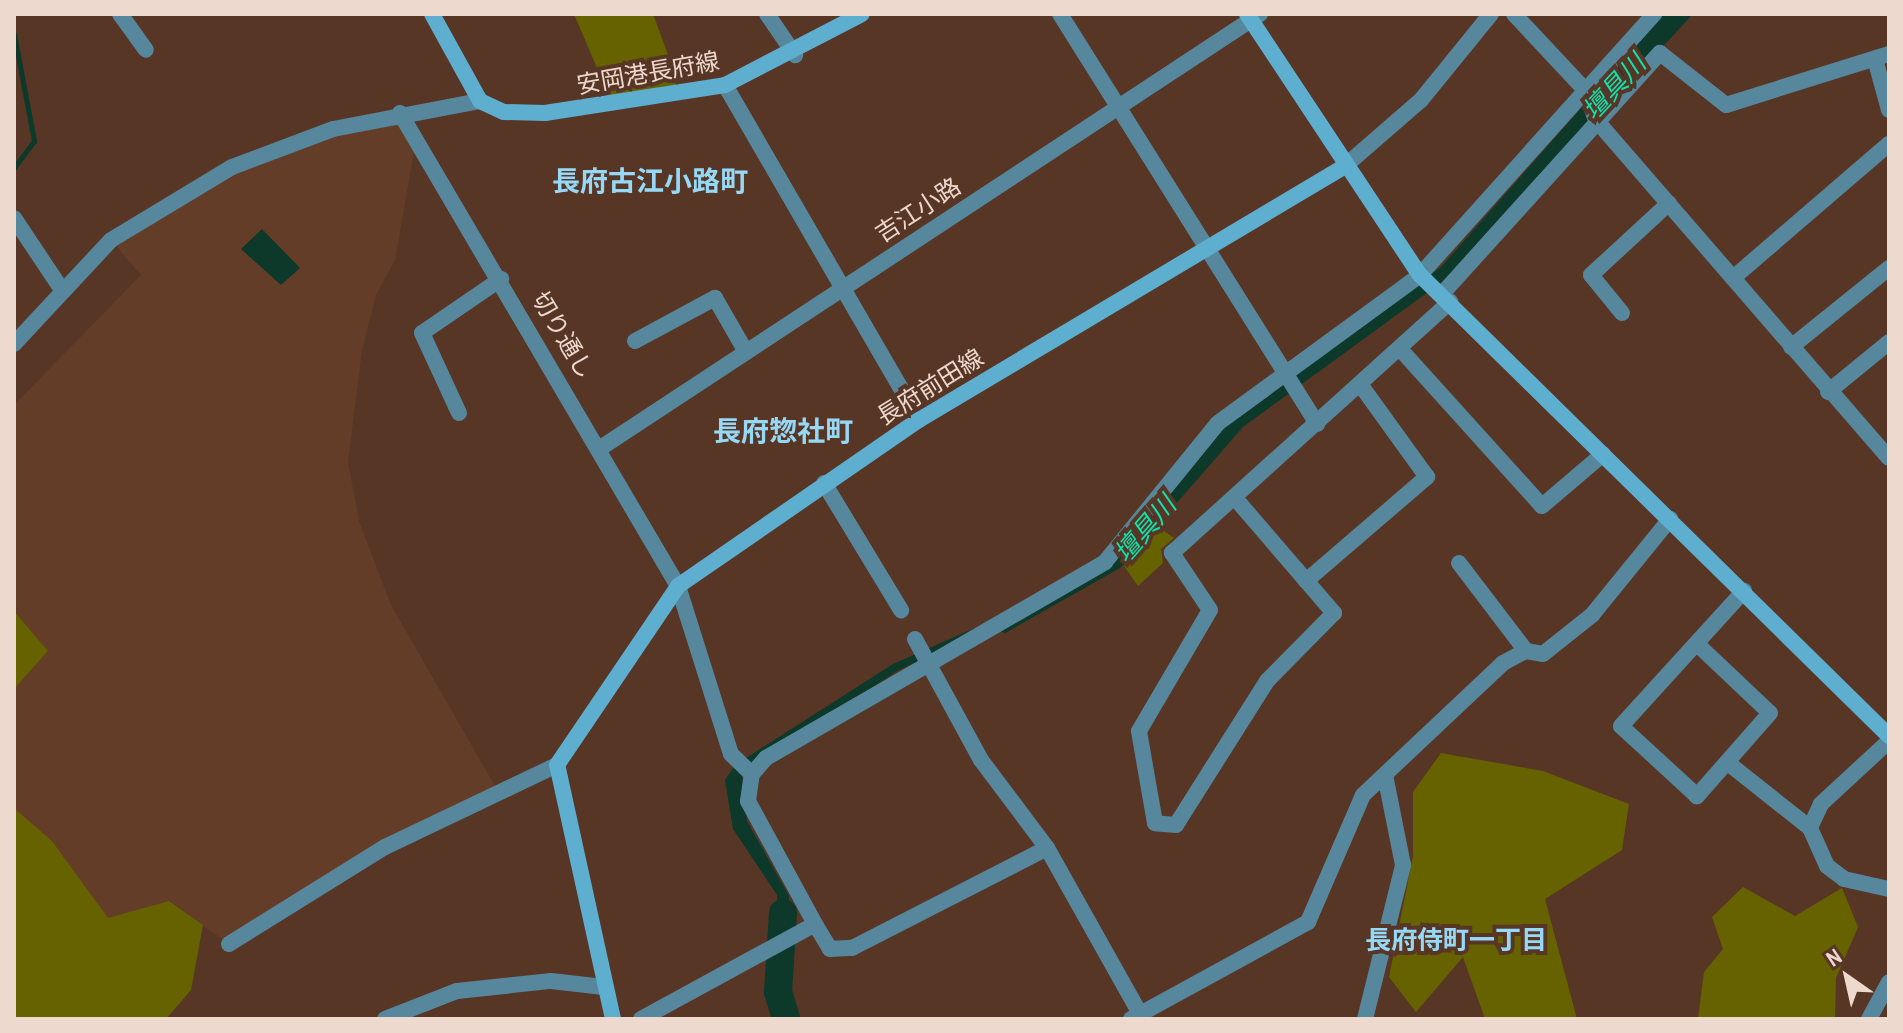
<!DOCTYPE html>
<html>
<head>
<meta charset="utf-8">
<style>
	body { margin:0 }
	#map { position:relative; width:1903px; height:1033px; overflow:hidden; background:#573626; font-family:"Archivo Narrow","Noto Sans JP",sans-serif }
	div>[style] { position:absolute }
	.built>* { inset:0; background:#643d29 }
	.green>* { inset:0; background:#666200 }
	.water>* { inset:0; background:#0c392a }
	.stream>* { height:5px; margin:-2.5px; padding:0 2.5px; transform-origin:2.5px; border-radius:2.5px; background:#0c392a }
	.river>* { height:28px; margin:-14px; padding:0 14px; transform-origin:14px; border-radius:14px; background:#0c392a }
	.street>* { height:16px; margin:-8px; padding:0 8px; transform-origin:8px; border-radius:8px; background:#56879c }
	.secondary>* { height:16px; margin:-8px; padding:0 8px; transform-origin:8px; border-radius:8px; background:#5daecf }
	span { translate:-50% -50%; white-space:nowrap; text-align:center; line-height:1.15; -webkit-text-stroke:8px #573626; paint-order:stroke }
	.street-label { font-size:24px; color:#eed9cf }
	.water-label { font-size:26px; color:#0ae6af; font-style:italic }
	.neighbourhood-label { font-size:26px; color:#95d9f7; font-weight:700 }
	.quarter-label { font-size:28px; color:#95d9f7; font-weight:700 }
	.frame { position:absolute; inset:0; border:16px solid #eed9cf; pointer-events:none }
	.north { position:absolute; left:1807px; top:937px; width:80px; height:80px; -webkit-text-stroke:6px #573626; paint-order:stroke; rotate:326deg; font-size:22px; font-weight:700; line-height:32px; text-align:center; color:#eed9cf }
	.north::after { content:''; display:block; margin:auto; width:28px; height:36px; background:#eed9cf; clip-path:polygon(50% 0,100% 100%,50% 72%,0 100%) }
</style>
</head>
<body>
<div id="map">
	<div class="built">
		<i style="clip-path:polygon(400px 113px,416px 140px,395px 260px,376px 295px,362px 350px,348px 462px,359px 521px,391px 605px,499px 793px,385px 847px,229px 944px,169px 901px,108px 919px,52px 841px,14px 808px,14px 689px,48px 651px,14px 611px,14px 405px,141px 275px,111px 240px,232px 167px)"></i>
	</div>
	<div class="green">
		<i style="clip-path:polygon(574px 14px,653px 14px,679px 84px,611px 101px)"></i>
		<i style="clip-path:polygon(1157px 526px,1174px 538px,1161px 549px,1163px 563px,1138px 586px,1124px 566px)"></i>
		<i style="clip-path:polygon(14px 611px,48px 651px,14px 689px)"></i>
		<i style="clip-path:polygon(1441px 753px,1543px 771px,1629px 804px,1622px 850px,1545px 899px,1577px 1019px,1485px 1019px,1463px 957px,1416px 1012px,1389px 977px,1413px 856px,1413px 792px)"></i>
		<i style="clip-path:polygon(14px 808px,52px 841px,108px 918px,169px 901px,203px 925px,191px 990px,166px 1019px,14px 1019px)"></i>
		<i style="clip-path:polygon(1743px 887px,1795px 916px,1842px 888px,1858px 927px,1836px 978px,1835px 1019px,1698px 1019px,1704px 972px,1723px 949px,1712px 917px)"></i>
	</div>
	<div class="water">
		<i style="clip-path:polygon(1664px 14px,1693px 14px,1450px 276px,1243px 427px,1120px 568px,1005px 633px,990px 627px,897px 671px,742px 775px,747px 821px,789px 896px,787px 940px,777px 945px,777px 895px,733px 829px,725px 780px,735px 765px,893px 664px,1095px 575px,1226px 424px,1441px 267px)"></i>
		<i style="clip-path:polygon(262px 229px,300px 268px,281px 285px,241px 249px)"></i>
	</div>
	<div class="stream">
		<i style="left:14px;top:34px;width:109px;rotate:79.4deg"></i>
		<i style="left:34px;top:141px;width:34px;rotate:127deg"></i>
	</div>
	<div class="river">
		<i style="left:783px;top:913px;width:79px;rotate:93.6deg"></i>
		<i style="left:778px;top:992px;width:28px;rotate:73deg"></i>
	</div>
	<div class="street">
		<i style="left:120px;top:14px;width:44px;rotate:54.2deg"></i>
		<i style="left:767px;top:14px;width:50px;rotate:55.7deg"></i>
		<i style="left:1060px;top:14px;width:484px;rotate:57.9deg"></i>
		<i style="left:1514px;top:14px;width:104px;rotate:46.9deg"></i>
		<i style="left:1585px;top:90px;width:32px;rotate:70deg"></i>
		<i style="left:1596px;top:120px;width:447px;rotate:49.1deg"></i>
		<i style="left:1875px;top:59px;width:53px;rotate:74.6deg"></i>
		<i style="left:725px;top:85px;width:387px;rotate:59.9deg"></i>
		<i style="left:400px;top:113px;width:549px;rotate:59.56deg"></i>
		<i style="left:678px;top:586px;width:176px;rotate:72.5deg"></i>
		<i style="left:731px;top:754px;width:29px;rotate:44deg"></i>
		<i style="left:1345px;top:166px;width:101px;rotate:-41deg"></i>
		<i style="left:1421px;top:100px;width:111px;rotate:-50.9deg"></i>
		<i style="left:14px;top:218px;width:87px;rotate:56.3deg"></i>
		<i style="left:1733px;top:278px;width:206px;rotate:-40.7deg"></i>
		<i style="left:1442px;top:294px;width:325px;rotate:-47.9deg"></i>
		<i style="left:1660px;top:53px;width:84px;rotate:38.2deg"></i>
		<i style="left:1726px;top:105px;width:171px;rotate:-17.4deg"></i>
		<i style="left:1622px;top:313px;width:49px;rotate:-129.2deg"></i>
		<i style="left:1591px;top:275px;width:106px;rotate:-42.7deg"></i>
		<i style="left:635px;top:341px;width:91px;rotate:-28.3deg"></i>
		<i style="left:715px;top:298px;width:62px;rotate:60.1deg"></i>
		<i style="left:14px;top:344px;width:142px;rotate:-47deg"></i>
		<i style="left:111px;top:240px;width:141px;rotate:-31.1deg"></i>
		<i style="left:232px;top:167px;width:108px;rotate:-20.6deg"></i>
		<i style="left:333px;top:129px;width:150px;rotate:-10.8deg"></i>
		<i style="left:1791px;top:347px;width:126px;rotate:-38.9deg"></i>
		<i style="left:1401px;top:350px;width:210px;rotate:47.9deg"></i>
		<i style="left:1542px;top:506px;width:80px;rotate:-40.4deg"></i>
		<i style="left:1828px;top:392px;width:79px;rotate:-39.3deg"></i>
		<i style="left:459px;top:413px;width:88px;rotate:-114.8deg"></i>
		<i style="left:422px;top:333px;width:96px;rotate:-34.4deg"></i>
		<i style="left:602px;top:447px;width:788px;rotate:-33.35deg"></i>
		<i style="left:824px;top:483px;width:149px;rotate:58.8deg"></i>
		<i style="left:1235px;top:498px;width:152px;rotate:49.3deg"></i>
		<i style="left:1334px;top:613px;width:95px;rotate:134.6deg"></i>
		<i style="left:1267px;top:681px;width:170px;rotate:122.3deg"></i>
		<i style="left:1176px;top:825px;width:21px;rotate:-175deg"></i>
		<i style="left:1155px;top:823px;width:93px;rotate:-99.9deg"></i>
		<i style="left:1139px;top:731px;width:140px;rotate:-59.6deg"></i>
		<i style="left:1210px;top:610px;width:69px;rotate:-123.7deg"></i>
		<i style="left:1172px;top:553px;width:375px;rotate:-42.1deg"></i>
		<i style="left:1459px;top:563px;width:111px;rotate:52.7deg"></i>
		<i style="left:1306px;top:581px;width:160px;rotate:-40.7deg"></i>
		<i style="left:1427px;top:477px;width:111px;rotate:-125.8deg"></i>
		<i style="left:915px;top:639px;width:138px;rotate:61.4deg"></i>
		<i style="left:981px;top:760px;width:110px;rotate:53.1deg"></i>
		<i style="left:1047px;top:848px;width:186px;rotate:60.7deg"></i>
		<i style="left:1697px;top:644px;width:100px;rotate:43.4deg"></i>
		<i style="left:1770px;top:713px;width:111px;rotate:131.3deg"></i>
		<i style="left:1697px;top:796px;width:103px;rotate:-137.4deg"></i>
		<i style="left:1621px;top:726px;width:183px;rotate:-47.7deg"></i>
		<i style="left:1889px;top:741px;width:93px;rotate:137.2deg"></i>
		<i style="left:1821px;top:804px;width:26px;rotate:115deg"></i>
		<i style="left:1810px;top:828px;width:42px;rotate:65.9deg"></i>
		<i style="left:1827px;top:866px;width:21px;rotate:37deg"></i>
		<i style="left:1844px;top:879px;width:46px;rotate:12.5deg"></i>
		<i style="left:1728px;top:763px;width:105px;rotate:38.4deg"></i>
		<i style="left:815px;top:924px;width:29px;rotate:59deg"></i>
		<i style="left:830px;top:949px;width:22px;rotate:-3deg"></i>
		<i style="left:852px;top:948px;width:219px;rotate:-27.1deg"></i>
		<i style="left:229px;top:944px;width:184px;rotate:-31.9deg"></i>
		<i style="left:385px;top:847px;width:191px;rotate:-25.5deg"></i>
		<i style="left:385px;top:1019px;width:77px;rotate:-21.3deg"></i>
		<i style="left:457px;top:991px;width:95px;rotate:-6.1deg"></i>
		<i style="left:551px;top:981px;width:53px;rotate:6.5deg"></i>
		<i style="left:641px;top:1019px;width:198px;rotate:-28.6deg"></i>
		<i style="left:815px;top:924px;width:140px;rotate:-118.6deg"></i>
		<i style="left:748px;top:801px;width:27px;rotate:-82deg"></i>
		<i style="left:752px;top:774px;width:21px;rotate:-49deg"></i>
		<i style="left:766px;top:758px;width:392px;rotate:-30deg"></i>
		<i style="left:1105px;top:562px;width:179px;rotate:-50.9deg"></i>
		<i style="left:1218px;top:423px;width:250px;rotate:-36.2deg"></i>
		<i style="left:1420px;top:275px;width:351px;rotate:-48.1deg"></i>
		<i style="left:1131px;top:1019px;width:202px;rotate:-28.7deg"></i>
		<i style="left:1308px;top:922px;width:138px;rotate:-66.6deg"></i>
		<i style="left:1363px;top:795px;width:192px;rotate:-43.3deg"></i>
		<i style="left:1503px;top:663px;width:26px;rotate:-28deg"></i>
		<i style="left:1526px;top:651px;width:17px;rotate:10deg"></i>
		<i style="left:1543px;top:654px;width:63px;rotate:-38.5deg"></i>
		<i style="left:1592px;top:615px;width:124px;rotate:-50.9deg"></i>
		<i style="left:1365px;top:1019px;width:159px;rotate:-76.1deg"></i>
		<i style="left:1403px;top:865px;width:87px;rotate:-101.3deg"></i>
		<i style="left:1869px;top:1019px;width:42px;rotate:-61.6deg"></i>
	</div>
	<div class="secondary">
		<i style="left:432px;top:14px;width:99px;rotate:61.1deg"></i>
		<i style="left:480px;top:101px;width:26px;rotate:25deg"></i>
		<i style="left:504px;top:112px;width:41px;rotate:1.4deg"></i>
		<i style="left:545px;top:113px;width:182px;rotate:-8.8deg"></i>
		<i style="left:725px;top:85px;width:154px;rotate:-27.4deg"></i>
		<i style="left:1247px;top:14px;width:313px;rotate:56.5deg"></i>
		<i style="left:1420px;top:275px;width:658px;rotate:44.51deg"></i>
		<i style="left:613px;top:1019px;width:260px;rotate:-102.4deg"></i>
		<i style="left:557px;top:765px;width:216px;rotate:-55.9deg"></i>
		<i style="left:678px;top:586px;width:293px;rotate:-34.6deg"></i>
		<i style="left:919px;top:420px;width:496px;rotate:-30.8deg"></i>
	</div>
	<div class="street-label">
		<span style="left:648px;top:73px;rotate:-10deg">安岡港長府線</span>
		<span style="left:918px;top:210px;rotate:-33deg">吉江小路</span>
		<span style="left:563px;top:335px;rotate:59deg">切り通し</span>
		<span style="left:930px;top:387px;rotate:-32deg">長府前田線</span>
	</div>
	<div class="water-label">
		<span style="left:1614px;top:87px;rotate:-47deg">壇具川</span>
		<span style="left:1145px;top:529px;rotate:-49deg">壇具川</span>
	</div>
	<div class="neighbourhood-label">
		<span style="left:1456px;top:940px">長府侍町一丁目</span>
	</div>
	<div class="quarter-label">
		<span style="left:650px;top:181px">長府古江小路町</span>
		<span style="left:783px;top:431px">長府惣社町</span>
	</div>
	<div class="frame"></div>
	<div class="north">N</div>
</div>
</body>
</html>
